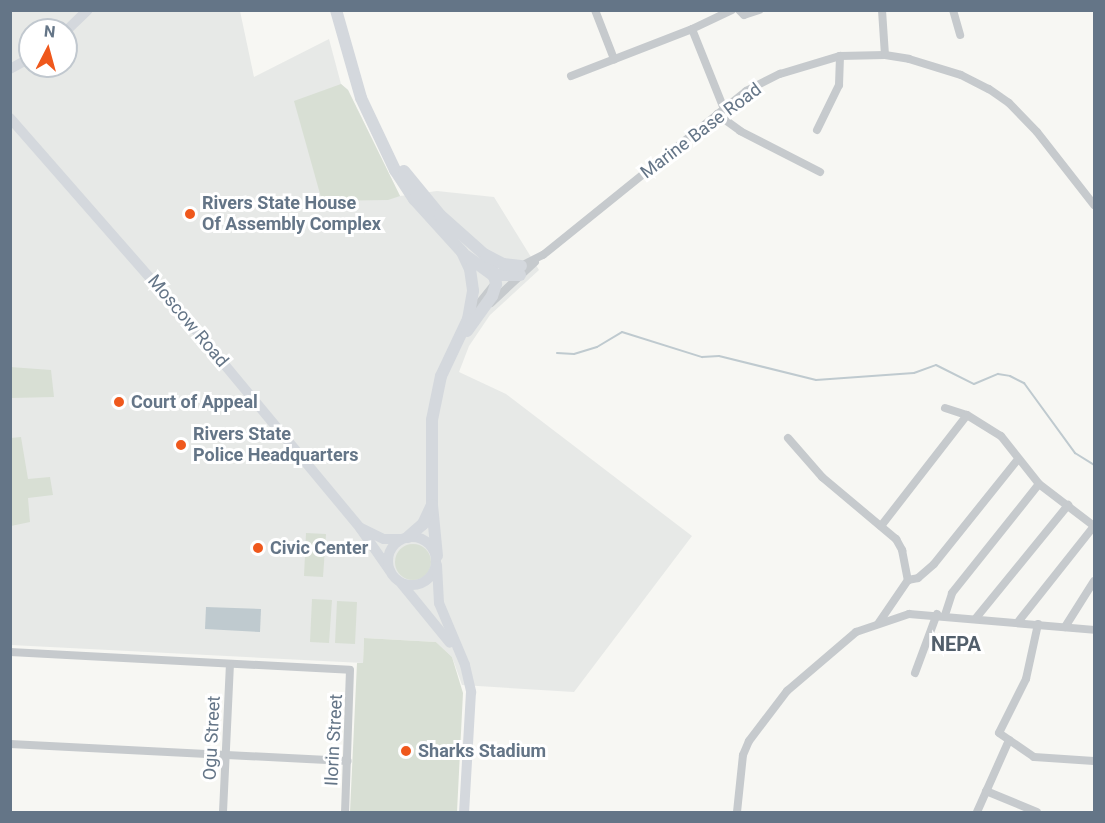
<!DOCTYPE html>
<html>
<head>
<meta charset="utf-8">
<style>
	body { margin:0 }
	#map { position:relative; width:1105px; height:823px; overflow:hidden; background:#f7f7f3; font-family:Roboto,sans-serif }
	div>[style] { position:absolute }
	.built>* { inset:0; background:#e7e9e7 }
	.green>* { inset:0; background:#d8dfd4 }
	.round { border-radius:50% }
	.water>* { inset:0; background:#bfcacf }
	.stream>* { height:2px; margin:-1px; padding:0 1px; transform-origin:1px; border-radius:1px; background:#bfcacf }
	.street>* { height:8px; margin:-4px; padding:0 4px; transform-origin:4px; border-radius:4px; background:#c6cacd }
	.secondary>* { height:10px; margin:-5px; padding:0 5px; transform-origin:5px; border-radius:5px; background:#d4d8dd }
	.secondary>.ring { margin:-5px; padding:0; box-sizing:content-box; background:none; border:10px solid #d4d8dd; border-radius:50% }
	.primary>* { height:12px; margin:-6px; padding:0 6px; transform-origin:6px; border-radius:6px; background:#d4d8dd }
	.dots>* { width:16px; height:16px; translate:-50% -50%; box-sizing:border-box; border:3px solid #fff; border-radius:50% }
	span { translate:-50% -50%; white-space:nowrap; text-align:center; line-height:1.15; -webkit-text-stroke:6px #fff; paint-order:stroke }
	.street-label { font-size:18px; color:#647587 }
	.poi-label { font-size:18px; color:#647587; font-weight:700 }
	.left { translate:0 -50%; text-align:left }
	.neighbourhood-label { font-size:20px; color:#525f6b; font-weight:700 }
	.frame { position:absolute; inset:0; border:12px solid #647587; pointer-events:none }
	.north { position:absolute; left:18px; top:18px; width:60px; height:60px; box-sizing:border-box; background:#fff; border:2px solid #c1c8cf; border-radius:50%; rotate:6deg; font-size:16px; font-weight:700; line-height:24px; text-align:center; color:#647587 }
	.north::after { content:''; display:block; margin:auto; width:21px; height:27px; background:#ef581c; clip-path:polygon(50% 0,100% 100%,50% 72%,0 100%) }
</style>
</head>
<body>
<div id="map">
	<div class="built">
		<i style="clip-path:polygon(evenodd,10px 11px,240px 11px,254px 77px,329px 39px,341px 84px,348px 90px,400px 196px,437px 191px,494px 197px,539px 270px,490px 315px,469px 346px,459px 372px,506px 394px,692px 536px,574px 692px,462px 685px,452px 657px,436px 642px,364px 638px,363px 663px,11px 645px,10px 11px,30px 30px,66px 30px,66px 66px,30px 66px,30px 30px)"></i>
	</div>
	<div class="green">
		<i style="clip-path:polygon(341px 84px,348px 90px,400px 196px,388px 200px,322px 201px,294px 101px)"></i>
		<i style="clip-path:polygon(10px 367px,51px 370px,54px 397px,11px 398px)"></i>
		<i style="clip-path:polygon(21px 437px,28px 479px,50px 477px,53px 495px,28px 498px,30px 522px,11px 526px,11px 438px)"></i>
		<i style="clip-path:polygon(306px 533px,326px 534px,323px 577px,304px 576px)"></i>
		<i class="round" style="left:395px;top:544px;width:36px;height:36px"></i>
		<i style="clip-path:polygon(312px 599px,332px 600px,329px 643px,310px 642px)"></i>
		<i style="clip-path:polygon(337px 601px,357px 602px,355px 644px,335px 643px)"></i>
		<i style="clip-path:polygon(364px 638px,436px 642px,452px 657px,463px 693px,457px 812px,350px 812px,357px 663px,363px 663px)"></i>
	</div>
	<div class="water">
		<i style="clip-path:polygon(206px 607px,261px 609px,260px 632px,205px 629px)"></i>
	</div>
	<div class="stream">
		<i style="left:557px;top:353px;width:17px;rotate:3deg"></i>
		<i style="left:574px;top:354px;width:24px;rotate:-17deg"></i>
		<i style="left:597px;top:347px;width:29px;rotate:-31deg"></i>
		<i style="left:622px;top:332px;width:84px;rotate:17.4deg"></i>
		<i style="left:702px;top:357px;width:17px;rotate:-3deg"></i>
		<i style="left:719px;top:356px;width:100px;rotate:13.9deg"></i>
		<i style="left:816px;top:380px;width:98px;rotate:-4.1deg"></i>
		<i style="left:914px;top:373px;width:23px;rotate:-20deg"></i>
		<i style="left:936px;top:365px;width:42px;rotate:26.6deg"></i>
		<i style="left:974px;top:384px;width:26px;rotate:-23deg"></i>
		<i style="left:998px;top:374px;width:12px;rotate:9deg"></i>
		<i style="left:1010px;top:376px;width:16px;rotate:27deg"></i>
		<i style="left:1024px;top:383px;width:87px;rotate:53.9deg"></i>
		<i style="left:1075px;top:453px;width:22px;rotate:32deg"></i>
	</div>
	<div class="street">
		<i style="left:595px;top:10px;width:53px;rotate:68.8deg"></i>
		<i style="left:739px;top:10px;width:7px;rotate:45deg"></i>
		<i style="left:744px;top:15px;width:16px;rotate:-18deg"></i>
		<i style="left:882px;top:10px;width:45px;rotate:86.2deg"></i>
		<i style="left:953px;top:10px;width:26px;rotate:74deg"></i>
		<i style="left:571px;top:76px;width:130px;rotate:-21.2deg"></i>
		<i style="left:724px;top:109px;width:86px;rotate:-111.8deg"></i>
		<i style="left:692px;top:29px;width:44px;rotate:-25.4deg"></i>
		<i style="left:717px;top:114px;width:29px;rotate:36deg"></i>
		<i style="left:740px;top:131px;width:90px;rotate:27.1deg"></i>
		<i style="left:817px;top:130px;width:50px;rotate:-63.9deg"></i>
		<i style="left:839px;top:85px;width:29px;rotate:-88deg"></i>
		<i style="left:519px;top:267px;width:27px;rotate:-27deg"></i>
		<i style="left:543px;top:255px;width:261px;rotate:-38.9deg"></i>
		<i style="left:746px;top:91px;width:38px;rotate:-27deg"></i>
		<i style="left:780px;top:74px;width:63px;rotate:-16.7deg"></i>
		<i style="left:840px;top:56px;width:45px;rotate:-1.3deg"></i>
		<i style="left:885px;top:55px;width:24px;rotate:9deg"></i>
		<i style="left:909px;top:59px;width:54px;rotate:17.1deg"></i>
		<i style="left:961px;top:75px;width:31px;rotate:27deg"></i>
		<i style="left:989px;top:89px;width:24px;rotate:35deg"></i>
		<i style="left:1009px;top:103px;width:40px;rotate:46deg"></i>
		<i style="left:1037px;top:132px;width:93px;rotate:52deg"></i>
		<i style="left:491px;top:303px;width:60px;rotate:-43deg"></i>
		<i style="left:472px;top:312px;width:33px;rotate:-51deg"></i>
		<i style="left:945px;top:408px;width:23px;rotate:18deg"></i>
		<i style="left:967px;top:415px;width:40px;rotate:32deg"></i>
		<i style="left:1001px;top:436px;width:61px;rotate:51.6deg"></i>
		<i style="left:1039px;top:484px;width:69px;rotate:37.4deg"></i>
		<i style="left:788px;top:438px;width:52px;rotate:48.9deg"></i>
		<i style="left:822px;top:477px;width:97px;rotate:40deg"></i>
		<i style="left:896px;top:539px;width:13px;rotate:61deg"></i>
		<i style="left:902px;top:550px;width:31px;rotate:79deg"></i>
		<i style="left:908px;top:580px;width:53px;rotate:124.3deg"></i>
		<i style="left:881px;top:526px;width:140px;rotate:-52.2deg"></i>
		<i style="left:908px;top:580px;width:10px;rotate:-11deg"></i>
		<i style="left:918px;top:578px;width:21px;rotate:-41deg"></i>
		<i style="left:934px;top:564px;width:134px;rotate:-51.3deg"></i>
		<i style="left:945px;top:615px;width:23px;rotate:-72deg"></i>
		<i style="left:952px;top:593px;width:139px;rotate:-51.4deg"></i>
		<i style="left:976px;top:618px;width:146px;rotate:-50.8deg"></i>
		<i style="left:1018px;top:622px;width:122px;rotate:-51.6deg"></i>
		<i style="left:1038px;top:624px;width:56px;rotate:102.3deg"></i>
		<i style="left:1026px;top:679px;width:60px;rotate:116.6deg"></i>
		<i style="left:999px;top:733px;width:42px;rotate:34.4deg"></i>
		<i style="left:1034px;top:757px;width:60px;rotate:3.8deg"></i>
		<i style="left:1065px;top:627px;width:54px;rotate:-57.8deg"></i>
		<i style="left:10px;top:652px;width:340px;rotate:3deg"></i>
		<i style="left:350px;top:670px;width:142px;rotate:92deg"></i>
		<i style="left:915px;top:673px;width:63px;rotate:-69.6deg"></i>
		<i style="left:10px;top:744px;width:338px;rotate:2.9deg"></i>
		<i style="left:986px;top:791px;width:55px;rotate:22.4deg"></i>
		<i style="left:223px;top:812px;width:147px;rotate:-87.3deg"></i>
		<i style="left:737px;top:812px;width:57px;rotate:-84deg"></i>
		<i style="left:743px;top:755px;width:15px;rotate:-67deg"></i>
		<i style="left:749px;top:741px;width:63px;rotate:-52.8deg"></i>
		<i style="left:787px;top:691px;width:91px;rotate:-40.5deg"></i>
		<i style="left:856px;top:632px;width:56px;rotate:-18.8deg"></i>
		<i style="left:909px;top:614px;width:186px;rotate:4.9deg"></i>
		<i style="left:977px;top:812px;width:79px;rotate:-66deg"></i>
	</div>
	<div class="secondary">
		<i style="left:66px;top:31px;width:30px;rotate:-44deg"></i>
		<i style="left:10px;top:69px;width:23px;rotate:-29deg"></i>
		<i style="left:10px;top:118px;width:281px;rotate:48.8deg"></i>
		<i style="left:195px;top:329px;width:259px;rotate:50.3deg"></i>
		<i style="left:360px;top:528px;width:52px;rotate:55.1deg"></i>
		<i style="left:361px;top:528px;width:25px;rotate:26deg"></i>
		<i style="left:384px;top:539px;width:17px"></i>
		<i class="ring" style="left:388px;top:537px;width:38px;height:38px"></i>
		<i style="left:437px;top:565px;width:38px;rotate:87deg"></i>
		<i style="left:439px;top:603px;width:67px;rotate:67.2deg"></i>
		<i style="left:465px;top:665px;width:28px;rotate:77deg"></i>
		<i style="left:471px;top:692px;width:120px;rotate:93.3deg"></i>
		<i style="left:401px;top:583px;width:77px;rotate:50.8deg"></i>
	</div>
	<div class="primary">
		<i style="left:336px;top:10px;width:91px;rotate:74.1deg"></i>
		<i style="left:361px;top:98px;width:80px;rotate:64.7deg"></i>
		<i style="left:395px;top:170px;width:35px;rotate:57deg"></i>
		<i style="left:414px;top:199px;width:72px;rotate:47.8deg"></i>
		<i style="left:462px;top:252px;width:19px;rotate:65deg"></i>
		<i style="left:470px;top:269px;width:22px;rotate:82deg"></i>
		<i style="left:473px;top:291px;width:28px;rotate:100deg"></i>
		<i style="left:468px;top:319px;width:63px;rotate:115.3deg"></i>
		<i style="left:441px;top:376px;width:45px;rotate:101.6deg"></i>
		<i style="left:432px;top:420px;width:85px;rotate:90deg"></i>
		<i style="left:432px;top:505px;width:51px;rotate:84.4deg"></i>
		<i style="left:404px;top:171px;width:57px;rotate:50.7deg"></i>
		<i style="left:440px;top:215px;width:59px;rotate:41.6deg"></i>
		<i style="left:484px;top:254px;width:13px;rotate:58deg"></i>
		<i style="left:491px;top:265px;width:20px;rotate:75deg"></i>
		<i style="left:496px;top:284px;width:13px;rotate:108deg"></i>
		<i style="left:492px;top:296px;width:43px;rotate:125.5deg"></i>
		<i style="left:465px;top:255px;width:34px;rotate:36deg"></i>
		<i style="left:493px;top:275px;width:27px"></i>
		<i style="left:486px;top:255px;width:19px;rotate:28deg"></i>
		<i style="left:503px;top:264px;width:18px;rotate:6deg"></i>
		<i style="left:408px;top:537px;width:20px;rotate:-41deg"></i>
		<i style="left:423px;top:524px;width:21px;rotate:-65deg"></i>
	</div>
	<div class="dots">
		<i style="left:190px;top:214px;background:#ef581c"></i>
		<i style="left:119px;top:402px;background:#ef581c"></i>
		<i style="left:181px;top:445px;background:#ef581c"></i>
		<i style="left:258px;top:548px;background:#ef581c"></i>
		<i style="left:406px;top:751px;background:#ef581c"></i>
	</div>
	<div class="street-label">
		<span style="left:701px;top:131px;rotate:-37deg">Marine Base Road</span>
		<span style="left:188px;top:321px;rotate:50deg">Moscow Road</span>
		<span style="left:212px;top:738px;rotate:-87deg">Ogu Street</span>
		<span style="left:334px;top:740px;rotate:-87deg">Ilorin Street</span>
	</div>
	<div class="poi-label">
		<span class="left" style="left:202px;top:214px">Rivers State House<br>Of Assembly Complex</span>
		<span class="left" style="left:131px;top:402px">Court of Appeal</span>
		<span class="left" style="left:193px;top:445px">Rivers State<br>Police Headquarters</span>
		<span class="left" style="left:270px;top:548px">Civic Center</span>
		<span class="left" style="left:418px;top:751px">Sharks Stadium</span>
	</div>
	<div class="neighbourhood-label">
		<span style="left:956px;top:644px">NEPA</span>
	</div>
	<div class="frame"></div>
	<div class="north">N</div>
</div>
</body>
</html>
